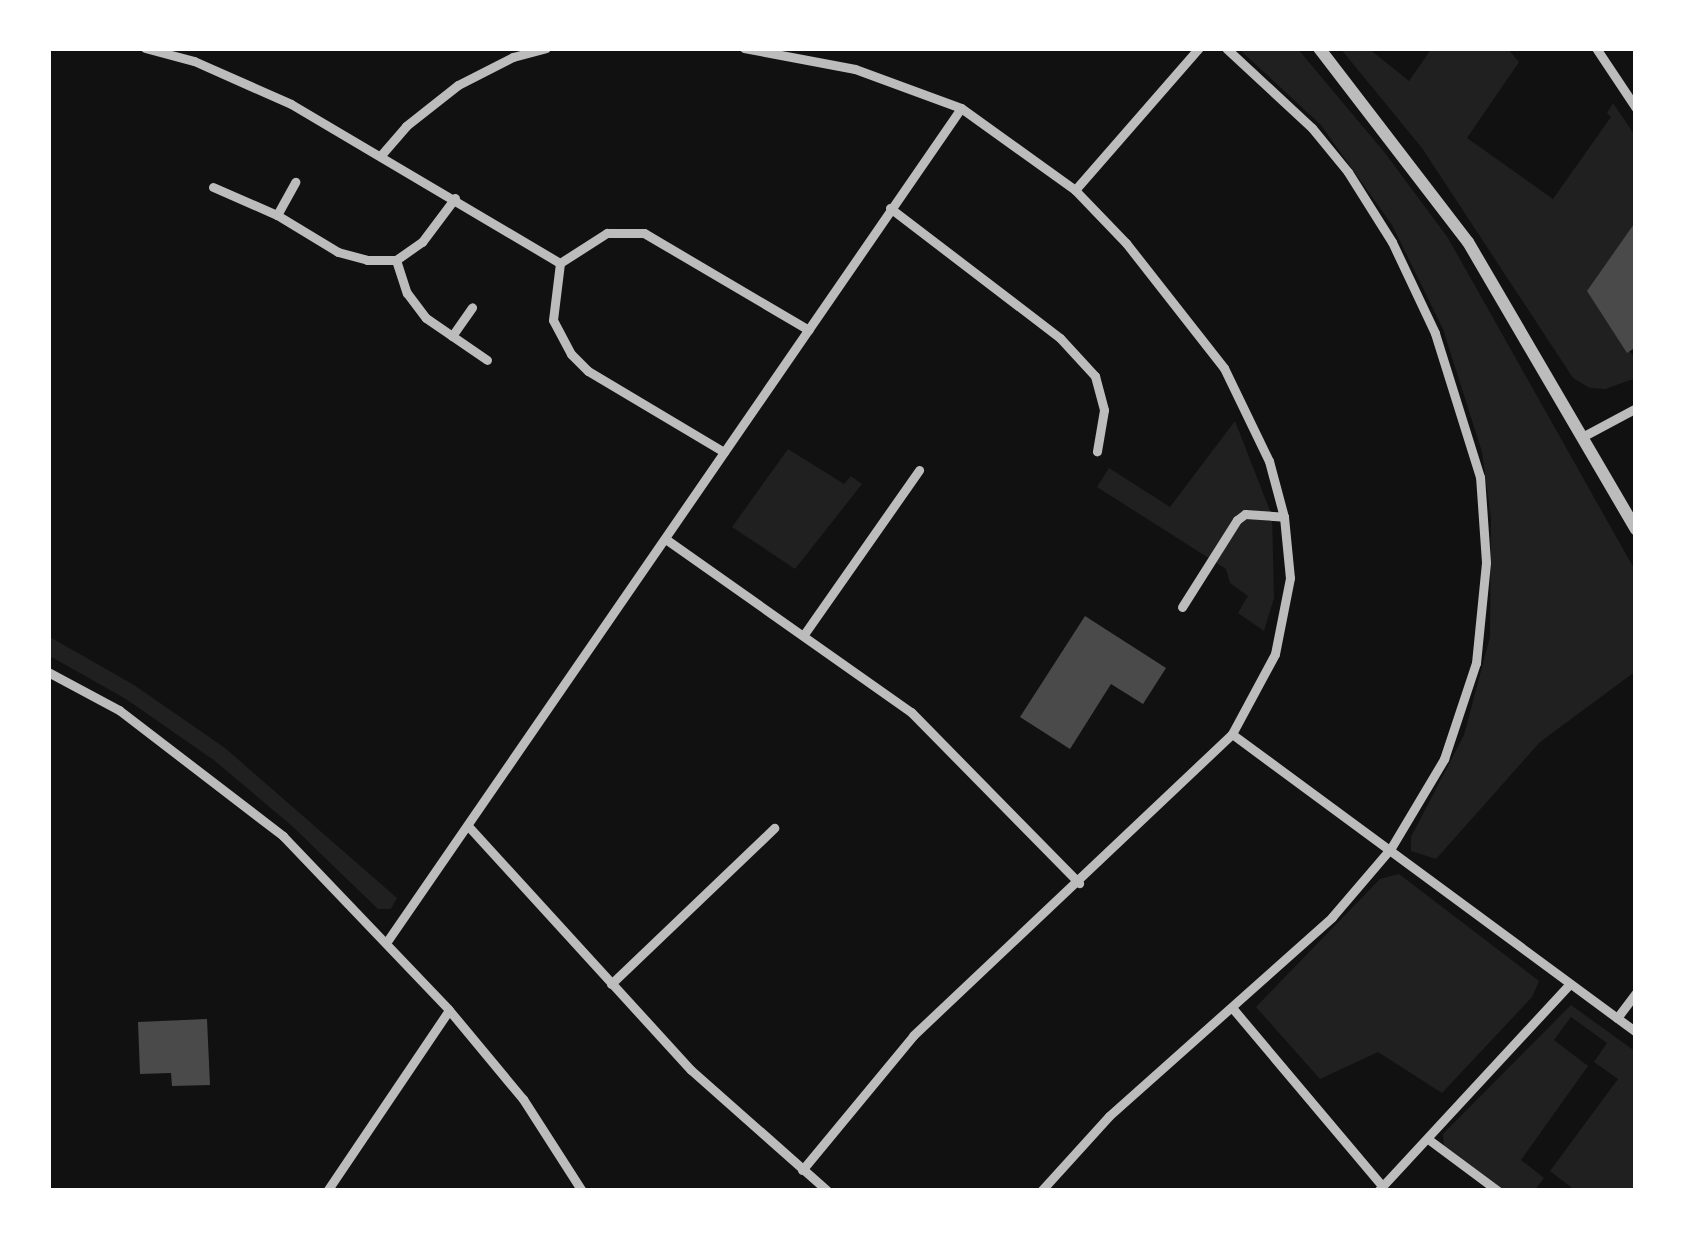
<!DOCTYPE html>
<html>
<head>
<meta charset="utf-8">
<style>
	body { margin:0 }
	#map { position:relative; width:1684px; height:1239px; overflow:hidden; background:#111; font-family:"Source Sans 3",sans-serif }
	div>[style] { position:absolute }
	.green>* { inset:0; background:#202020 }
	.building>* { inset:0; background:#4a4a4a }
	.minor>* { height:9px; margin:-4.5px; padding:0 4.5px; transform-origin:4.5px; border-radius:4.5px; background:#bcbcbc }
	.tertiary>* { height:12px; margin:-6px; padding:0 6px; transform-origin:6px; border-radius:6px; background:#bcbcbc }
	span { translate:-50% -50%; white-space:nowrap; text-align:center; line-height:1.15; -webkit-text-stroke:12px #fff; paint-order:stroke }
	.frame { position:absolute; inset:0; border:51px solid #fff; pointer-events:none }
</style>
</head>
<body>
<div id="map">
	<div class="green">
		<i style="clip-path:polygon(1238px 48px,1297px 48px,1385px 153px,1448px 238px,1636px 572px,1636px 671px,1540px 742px,1436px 859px,1411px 851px,1411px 837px,1464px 735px,1490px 637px,1491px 518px,1482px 452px,1443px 329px,1392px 225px,1321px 125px)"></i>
		<i style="clip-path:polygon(1340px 48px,1368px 48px,1409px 81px,1432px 48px,1507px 48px,1519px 62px,1467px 138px,1553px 199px,1611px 117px,1607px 113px,1613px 103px,1636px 137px,1636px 221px,1588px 291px,1636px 360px,1636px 378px,1605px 389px,1590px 388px,1573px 378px,1422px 148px)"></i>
		<i style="clip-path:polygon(1235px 421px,1272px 516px,1274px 598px,1264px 631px,1238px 613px,1248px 596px,1230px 583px,1226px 569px,1097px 487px,1109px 468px,1170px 507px)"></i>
		<i style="clip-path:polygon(788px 449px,844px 484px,851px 476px,862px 484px,795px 569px,732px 527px)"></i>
		<i style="clip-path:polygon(48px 636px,134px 685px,225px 748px,397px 898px,391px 909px,378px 909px,292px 826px,215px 761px,126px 699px,48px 655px)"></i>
		<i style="clip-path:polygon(1399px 874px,1539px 981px,1532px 997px,1442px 1093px,1378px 1052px,1320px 1079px,1256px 1007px,1380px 879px)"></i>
		<i style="clip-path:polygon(1571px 1005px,1636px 1052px,1636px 1191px,1576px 1191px,1550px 1171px,1618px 1079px,1594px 1062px,1607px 1043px,1571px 1017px,1554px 1040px,1588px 1066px,1521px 1160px,1544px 1178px,1534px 1191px,1505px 1191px,1444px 1146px,1443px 1134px)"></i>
	</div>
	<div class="building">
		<i style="clip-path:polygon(1636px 221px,1636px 347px,1627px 353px,1587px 291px)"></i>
		<i style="clip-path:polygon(1085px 616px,1166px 668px,1143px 704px,1111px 684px,1070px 749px,1020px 717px)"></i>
		<i style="clip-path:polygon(207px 1019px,210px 1085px,172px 1086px,171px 1073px,140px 1074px,138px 1022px)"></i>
	</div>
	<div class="minor">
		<i style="left:145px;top:48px;width:51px;rotate:14.9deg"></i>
		<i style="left:194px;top:61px;width:106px;rotate:23.9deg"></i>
		<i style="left:291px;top:104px;width:312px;rotate:30.6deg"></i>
		<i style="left:744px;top:48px;width:113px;rotate:10.7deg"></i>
		<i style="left:855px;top:69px;width:113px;rotate:20.2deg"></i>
		<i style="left:961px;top:108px;width:140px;rotate:35.7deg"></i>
		<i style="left:1075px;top:190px;width:74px;rotate:46.1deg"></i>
		<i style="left:1126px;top:243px;width:159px;rotate:51.9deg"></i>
		<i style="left:1224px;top:368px;width:103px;rotate:64.2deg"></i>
		<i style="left:1269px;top:461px;width:58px;rotate:75deg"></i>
		<i style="left:1284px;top:517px;width:61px;rotate:84.4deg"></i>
		<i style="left:1290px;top:578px;width:77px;rotate:101.2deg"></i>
		<i style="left:1275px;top:654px;width:91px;rotate:118.3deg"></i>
		<i style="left:1232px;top:734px;width:439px;rotate:136.6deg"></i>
		<i style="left:913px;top:1036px;width:174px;rotate:129.6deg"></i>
		<i style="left:1596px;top:48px;width:72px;rotate:56.3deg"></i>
		<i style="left:382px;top:154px;width:37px;rotate:-49deg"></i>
		<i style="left:406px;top:126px;width:66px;rotate:-38.3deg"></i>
		<i style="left:458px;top:85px;width:62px;rotate:-27deg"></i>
		<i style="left:513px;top:57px;width:34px;rotate:-15deg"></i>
		<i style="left:213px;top:187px;width:70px;rotate:23.6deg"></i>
		<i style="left:277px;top:215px;width:71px;rotate:31.2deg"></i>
		<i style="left:338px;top:252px;width:30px;rotate:15deg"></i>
		<i style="left:367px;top:260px;width:29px"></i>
		<i style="left:396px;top:260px;width:32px;rotate:-35deg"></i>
		<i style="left:422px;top:242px;width:55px;rotate:-53.1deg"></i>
		<i style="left:1075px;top:190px;width:189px;rotate:-48.9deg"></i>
		<i style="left:890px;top:208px;width:214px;rotate:37.4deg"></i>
		<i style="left:1060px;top:338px;width:52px;rotate:47.4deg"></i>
		<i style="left:1095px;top:376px;width:35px;rotate:75deg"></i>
		<i style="left:1104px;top:410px;width:42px;rotate:99.7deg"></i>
		<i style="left:277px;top:215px;width:38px;rotate:-61deg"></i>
		<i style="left:396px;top:260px;width:35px;rotate:72deg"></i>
		<i style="left:407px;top:293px;width:31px;rotate:53deg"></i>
		<i style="left:426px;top:318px;width:74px;rotate:34.5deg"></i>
		<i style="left:452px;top:336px;width:35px;rotate:-55deg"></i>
		<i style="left:1582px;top:437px;width:61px;rotate:-28.2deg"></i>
		<i style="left:724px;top:452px;width:158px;rotate:-149.2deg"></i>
		<i style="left:588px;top:371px;width:24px;rotate:-135deg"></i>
		<i style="left:571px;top:354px;width:38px;rotate:-118deg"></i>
		<i style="left:553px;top:320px;width:57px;rotate:-83deg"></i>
		<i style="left:560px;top:263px;width:56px;rotate:-32.6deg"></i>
		<i style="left:607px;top:233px;width:37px"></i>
		<i style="left:644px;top:233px;width:191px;rotate:30.5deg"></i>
		<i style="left:667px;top:540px;width:299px;rotate:35.2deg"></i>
		<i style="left:911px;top:712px;width:240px;rotate:45.5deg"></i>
		<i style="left:1182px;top:607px;width:103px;rotate:-57.7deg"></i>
		<i style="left:1237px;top:520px;width:10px;rotate:-37deg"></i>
		<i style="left:1245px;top:514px;width:39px;rotate:4deg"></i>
		<i style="left:805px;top:633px;width:199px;rotate:-55deg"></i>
		<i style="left:48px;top:672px;width:81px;rotate:28.2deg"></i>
		<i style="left:119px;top:710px;width:207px;rotate:37.5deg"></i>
		<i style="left:283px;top:836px;width:240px;rotate:46.3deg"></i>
		<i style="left:449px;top:1010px;width:116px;rotate:50.3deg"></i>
		<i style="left:523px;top:1099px;width:109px;rotate:57.3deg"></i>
		<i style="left:1232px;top:734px;width:502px;rotate:36.41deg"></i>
		<i style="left:469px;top:827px;width:329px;rotate:47.6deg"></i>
		<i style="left:691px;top:1070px;width:183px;rotate:41.5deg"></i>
		<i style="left:388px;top:940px;width:1010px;rotate:-55.44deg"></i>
		<i style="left:611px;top:984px;width:226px;rotate:-43.7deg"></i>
		<i style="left:1234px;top:1010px;width:230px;rotate:49.9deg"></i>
		<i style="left:1617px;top:1018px;width:31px;rotate:-53deg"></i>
		<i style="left:1428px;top:1139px;width:87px;rotate:36.6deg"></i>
		<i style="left:327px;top:1191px;width:218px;rotate:-56deg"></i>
		<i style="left:1041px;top:1191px;width:101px;rotate:-47.8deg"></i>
		<i style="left:1109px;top:1116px;width:299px;rotate:-41.7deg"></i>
		<i style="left:1332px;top:917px;width:91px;rotate:-49.5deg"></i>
		<i style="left:1391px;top:848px;width:104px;rotate:-59.2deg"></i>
		<i style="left:1444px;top:759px;width:101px;rotate:-71.6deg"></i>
		<i style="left:1476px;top:663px;width:101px;rotate:-84.3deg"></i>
		<i style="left:1486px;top:562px;width:85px;rotate:-94deg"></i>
		<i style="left:1480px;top:477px;width:151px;rotate:-107.4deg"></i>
		<i style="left:1435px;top:333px;width:101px;rotate:-115.3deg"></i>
		<i style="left:1392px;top:242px;width:83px;rotate:-122.2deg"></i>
		<i style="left:1348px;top:172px;width:57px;rotate:-129.3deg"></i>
		<i style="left:1312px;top:128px;width:117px;rotate:-137.1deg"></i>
		<i style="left:1378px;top:1191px;width:281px;rotate:-47.2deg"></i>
	</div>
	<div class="tertiary">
		<i style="left:1319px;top:48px;width:245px;rotate:52.5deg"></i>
		<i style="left:1468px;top:242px;width:333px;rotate:59.7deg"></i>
	</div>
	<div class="frame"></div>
</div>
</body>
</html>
